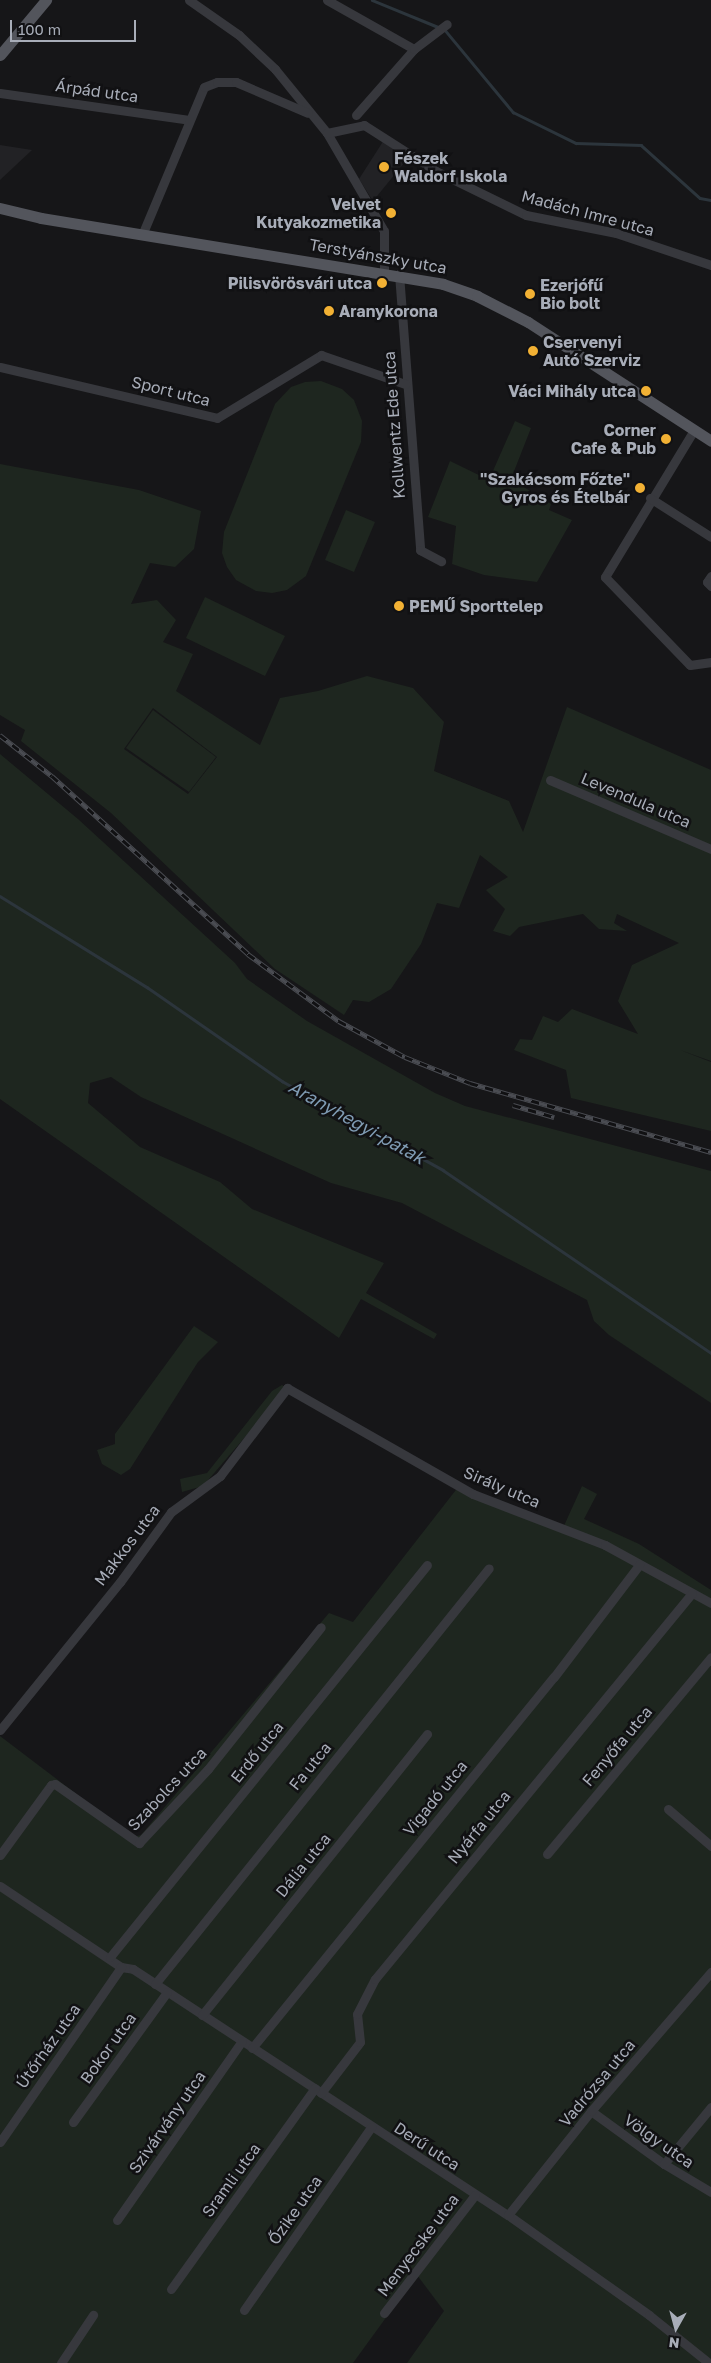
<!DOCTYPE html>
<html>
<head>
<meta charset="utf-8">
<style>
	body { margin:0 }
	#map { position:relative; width:711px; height:2363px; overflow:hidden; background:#161618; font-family:"Golos Text",sans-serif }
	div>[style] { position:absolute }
	.built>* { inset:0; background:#222225 }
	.green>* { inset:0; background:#1e261f }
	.stream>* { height:2.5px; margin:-1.25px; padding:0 1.25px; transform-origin:1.25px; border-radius:1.25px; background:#2c353c }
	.minor>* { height:9px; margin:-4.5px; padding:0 4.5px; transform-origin:4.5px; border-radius:4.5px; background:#37383d }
	.major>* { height:11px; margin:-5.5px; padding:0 5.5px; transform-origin:5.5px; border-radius:5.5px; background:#53555c }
	.rail>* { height:4.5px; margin-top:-2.25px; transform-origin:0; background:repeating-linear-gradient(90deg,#111113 0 8px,#4a4c52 0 16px); box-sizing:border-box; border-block:1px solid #4a4c52 }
	.dots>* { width:14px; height:14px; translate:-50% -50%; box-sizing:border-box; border:2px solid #111113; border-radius:50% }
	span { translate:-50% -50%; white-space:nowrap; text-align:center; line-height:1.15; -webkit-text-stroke:5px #111113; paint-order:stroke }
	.street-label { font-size:16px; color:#a8adb8 }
	.poi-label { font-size:16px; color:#a8adb8; font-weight:700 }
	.left { translate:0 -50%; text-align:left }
	.right { translate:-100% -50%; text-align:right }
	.water-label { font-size:18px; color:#7f9bb3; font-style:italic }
	.north { position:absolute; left:651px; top:2303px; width:50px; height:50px; -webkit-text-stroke:4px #111113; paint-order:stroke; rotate:187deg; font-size:14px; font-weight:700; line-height:20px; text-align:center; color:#a8adb8 }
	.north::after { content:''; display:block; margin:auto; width:18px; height:22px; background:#a8adb8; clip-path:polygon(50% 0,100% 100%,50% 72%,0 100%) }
	.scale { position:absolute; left:10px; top:20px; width:126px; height:22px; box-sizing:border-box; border:2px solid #a8adb8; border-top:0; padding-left:6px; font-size:15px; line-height:18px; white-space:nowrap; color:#a8adb8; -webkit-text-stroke:4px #111113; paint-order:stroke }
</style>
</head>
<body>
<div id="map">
	<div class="built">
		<i style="clip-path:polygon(384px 140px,409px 157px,373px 201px,359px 179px)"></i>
		<i style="clip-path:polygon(0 145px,32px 150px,0 180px)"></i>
	</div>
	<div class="green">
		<i style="clip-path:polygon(321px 381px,342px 389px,354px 400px,362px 421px,361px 442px,306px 576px,287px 590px,272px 593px,256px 591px,236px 580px,227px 567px,222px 553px,224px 532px,275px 404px,291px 387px,305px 382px)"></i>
		<i style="clip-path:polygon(515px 421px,531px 428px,511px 479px,551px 504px,549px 510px,572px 520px,537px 582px,484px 575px,452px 564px,456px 526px,428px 517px,450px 461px,489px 480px)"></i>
		<i style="clip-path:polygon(evenodd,0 464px,139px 490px,201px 511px,194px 549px,175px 567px,150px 563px,131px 604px,157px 600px,176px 620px,163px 642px,193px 654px,176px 691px,260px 745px,280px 698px,318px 691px,367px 676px,413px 688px,444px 722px,434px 771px,509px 801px,523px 832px,567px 707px,711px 770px,711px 1061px,680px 1050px,711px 1062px,711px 1131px,571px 1098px,566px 1070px,514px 1050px,520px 1039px,532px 1040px,543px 1016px,558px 1022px,572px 1009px,638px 1034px,618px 1001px,632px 965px,679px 943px,617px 914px,614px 923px,627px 931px,599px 929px,583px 914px,519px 927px,510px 936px,493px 931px,505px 909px,486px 890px,508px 877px,480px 855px,459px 908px,437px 903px,421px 944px,391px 989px,369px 1002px,353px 1000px,344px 1015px,275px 969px,111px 813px,21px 741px,25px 730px,0 715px,0 464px,153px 708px,217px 757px,188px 794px,124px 749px,153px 708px)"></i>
		<i style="clip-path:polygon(346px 510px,375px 522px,354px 572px,325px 560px)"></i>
		<i style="clip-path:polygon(205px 597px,285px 636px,265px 676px,186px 638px)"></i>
		<i style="clip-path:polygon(153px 710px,216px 757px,189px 792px,126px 748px)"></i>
		<i style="clip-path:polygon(0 754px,78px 819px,235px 963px,247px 979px,307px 1021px,435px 1093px,465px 1106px,711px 1171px,711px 1403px,609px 1335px,594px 1321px,587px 1300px,402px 1203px,331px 1183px,141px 1097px,111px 1077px,90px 1083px,88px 1103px,140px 1147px,220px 1182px,252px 1209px,384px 1263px,366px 1293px,437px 1334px,434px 1339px,361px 1299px,339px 1338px,0 1099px)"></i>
		<i style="clip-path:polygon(194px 1326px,218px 1342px,198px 1362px,130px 1469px,121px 1475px,102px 1464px,97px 1450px,115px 1444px,115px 1434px)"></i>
		<i style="clip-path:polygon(282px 1385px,287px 1388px,203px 1486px,182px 1492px,180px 1479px,207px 1473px,272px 1391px)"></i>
		<i style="clip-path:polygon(459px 1486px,563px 1528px,582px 1486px,597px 1494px,584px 1519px,639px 1544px,711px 1590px,711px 2363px,407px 2363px,444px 2311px,417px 2275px,353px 2363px,0 2363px,0 1736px,133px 1837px,141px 1835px,329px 1613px,353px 1622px)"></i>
	</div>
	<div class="stream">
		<i style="left:372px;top:0;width:71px;rotate:22.2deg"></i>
		<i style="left:445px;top:30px;width:107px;rotate:50.3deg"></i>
		<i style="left:513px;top:112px;width:70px;rotate:26.2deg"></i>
		<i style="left:576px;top:143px;width:65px;rotate:1.8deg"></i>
		<i style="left:641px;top:145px;width:79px;rotate:41.9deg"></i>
		<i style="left:700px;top:198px;width:11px;rotate:10deg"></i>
		<i style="left:0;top:896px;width:173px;rotate:31.8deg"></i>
		<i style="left:147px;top:987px;width:165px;rotate:34.8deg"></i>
		<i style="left:282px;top:1081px;width:184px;rotate:28.9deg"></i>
		<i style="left:443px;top:1170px;width:325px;rotate:34.3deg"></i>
	</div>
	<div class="minor">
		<i style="left:189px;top:0;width:61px;rotate:35deg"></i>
		<i style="left:239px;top:35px;width:50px;rotate:43.4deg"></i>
		<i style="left:275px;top:69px;width:82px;rotate:50.9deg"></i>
		<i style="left:327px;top:133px;width:113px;rotate:59.8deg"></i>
		<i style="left:384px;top:231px;width:40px;rotate:90deg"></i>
		<i style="left:327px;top:0;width:100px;rotate:29.4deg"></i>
		<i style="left:0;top:93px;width:191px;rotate:8.1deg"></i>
		<i style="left:356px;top:115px;width:88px;rotate:-48.7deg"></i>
		<i style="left:414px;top:49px;width:41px;rotate:-37.1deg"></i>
		<i style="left:327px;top:133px;width:38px;rotate:-12deg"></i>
		<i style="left:364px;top:125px;width:85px;rotate:32.6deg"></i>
		<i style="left:436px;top:171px;width:100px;rotate:26.1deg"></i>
		<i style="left:526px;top:215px;width:92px;rotate:11.3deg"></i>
		<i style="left:616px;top:233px;width:100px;rotate:18.6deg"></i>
		<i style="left:142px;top:235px;width:160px;rotate:-67.3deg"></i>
		<i style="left:204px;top:87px;width:14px;rotate:-21deg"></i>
		<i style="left:217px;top:82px;width:19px"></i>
		<i style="left:236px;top:82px;width:78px;rotate:23.3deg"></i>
		<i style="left:399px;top:274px;width:277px;rotate:85.6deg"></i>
		<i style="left:420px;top:550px;width:24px;rotate:28deg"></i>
		<i style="left:0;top:367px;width:223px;rotate:13.2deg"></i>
		<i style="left:217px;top:418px;width:122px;rotate:-31.2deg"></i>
		<i style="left:321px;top:355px;width:89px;rotate:19deg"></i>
		<i style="left:694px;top:430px;width:172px;rotate:121.2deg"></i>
		<i style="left:605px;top:577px;width:122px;rotate:46deg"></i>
		<i style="left:690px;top:665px;width:21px;rotate:-8deg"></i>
		<i style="left:650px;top:498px;width:72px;rotate:32.6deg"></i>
		<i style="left:711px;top:576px;width:7px;rotate:124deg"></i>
		<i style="left:707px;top:582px;width:6px;rotate:45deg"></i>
		<i style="left:550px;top:780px;width:175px;rotate:23.2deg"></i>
		<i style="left:0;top:1730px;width:191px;rotate:-51deg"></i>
		<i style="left:120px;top:1582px;width:87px;rotate:-53.9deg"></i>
		<i style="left:171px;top:1512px;width:61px;rotate:-36.3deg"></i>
		<i style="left:220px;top:1476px;width:111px;rotate:-52.7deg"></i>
		<i style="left:287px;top:1388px;width:214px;rotate:29.7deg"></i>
		<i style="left:473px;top:1494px;width:142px;rotate:21.1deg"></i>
		<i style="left:605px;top:1545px;width:121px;rotate:28.7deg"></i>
		<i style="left:668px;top:1809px;width:57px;rotate:40.7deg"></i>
		<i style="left:547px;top:1854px;width:256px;rotate:-50.2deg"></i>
		<i style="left:0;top:1855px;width:87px;rotate:-53.9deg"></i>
		<i style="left:51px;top:1785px;width:4px;rotate:-14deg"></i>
		<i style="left:55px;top:1784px;width:103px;rotate:35.1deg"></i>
		<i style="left:139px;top:1843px;width:101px;rotate:-47deg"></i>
		<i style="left:208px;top:1769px;width:181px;rotate:-51.5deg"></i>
		<i style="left:0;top:1886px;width:146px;rotate:33.8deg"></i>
		<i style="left:110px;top:1957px;width:504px;rotate:-51.04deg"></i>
		<i style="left:121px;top:1967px;width:12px;rotate:9deg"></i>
		<i style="left:133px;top:1969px;width:448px;rotate:33.3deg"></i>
		<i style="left:508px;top:2215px;width:173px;rotate:35.3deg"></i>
		<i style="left:649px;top:2315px;width:77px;rotate:38.7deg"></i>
		<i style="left:155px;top:1984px;width:533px;rotate:-51.24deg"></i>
		<i style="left:202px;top:2015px;width:360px;rotate:-51.3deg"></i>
		<i style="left:252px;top:2048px;width:478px;rotate:-50.9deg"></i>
		<i style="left:554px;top:1677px;width:141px;rotate:-52.8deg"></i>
		<i style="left:321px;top:2093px;width:64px;rotate:-52.6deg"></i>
		<i style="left:360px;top:2042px;width:28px;rotate:-96deg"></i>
		<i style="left:357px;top:2014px;width:39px;rotate:-63deg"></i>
		<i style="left:375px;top:1979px;width:499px;rotate:-50.6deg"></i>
		<i style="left:591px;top:2111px;width:90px;rotate:36deg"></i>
		<i style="left:664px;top:2164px;width:55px;rotate:30.8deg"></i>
		<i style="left:73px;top:2122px;width:160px;rotate:-54.1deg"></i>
		<i style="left:0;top:2142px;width:213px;rotate:-55.3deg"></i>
		<i style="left:664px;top:2164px;width:74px;rotate:-50.5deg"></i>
		<i style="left:508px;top:2215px;width:133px;rotate:-51.4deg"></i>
		<i style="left:591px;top:2111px;width:184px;rotate:-49.2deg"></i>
		<i style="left:117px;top:2220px;width:218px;rotate:-55.1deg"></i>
		<i style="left:171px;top:2289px;width:247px;rotate:-54.4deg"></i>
		<i style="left:244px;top:2310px;width:223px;rotate:-55.2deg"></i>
		<i style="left:384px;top:2313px;width:149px;rotate:-52.4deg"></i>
		<i style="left:61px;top:2363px;width:58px;rotate:-56.3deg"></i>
	</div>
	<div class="major">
		<i style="left:0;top:55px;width:72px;rotate:-50.1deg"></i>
		<i style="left:0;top:208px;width:42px;rotate:13.7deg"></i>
		<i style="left:41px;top:218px;width:407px;rotate:9.3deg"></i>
		<i style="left:443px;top:284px;width:36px;rotate:19deg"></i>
		<i style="left:477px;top:296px;width:57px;rotate:27deg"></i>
		<i style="left:528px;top:322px;width:218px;rotate:33deg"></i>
	</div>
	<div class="rail">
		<i style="left:0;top:735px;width:66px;rotate:38.3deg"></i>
		<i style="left:52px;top:776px;width:265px;rotate:42.2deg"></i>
		<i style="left:248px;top:954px;width:113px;rotate:36.4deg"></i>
		<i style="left:339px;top:1021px;width:75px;rotate:28.6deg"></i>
		<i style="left:405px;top:1057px;width:70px;rotate:21.8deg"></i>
		<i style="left:470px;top:1083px;width:251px;rotate:16deg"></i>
		<i style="left:513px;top:1105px;width:43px;rotate:16.3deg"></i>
	</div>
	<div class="dots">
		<i style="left:384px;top:167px;background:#f2b134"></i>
		<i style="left:391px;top:213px;background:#f2b134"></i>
		<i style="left:382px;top:283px;background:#f2b134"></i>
		<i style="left:530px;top:294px;background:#f2b134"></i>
		<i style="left:329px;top:311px;background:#f2b134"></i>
		<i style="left:533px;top:351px;background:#f2b134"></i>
		<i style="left:646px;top:391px;background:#f2b134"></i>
		<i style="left:666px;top:439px;background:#f2b134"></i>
		<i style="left:640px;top:488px;background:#f2b134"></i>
		<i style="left:399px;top:606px;background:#f2b134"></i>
	</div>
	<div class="street-label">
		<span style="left:97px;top:91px;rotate:8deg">Árpád utca</span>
		<span style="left:588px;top:213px;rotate:15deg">Madách Imre utca</span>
		<span style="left:378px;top:256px;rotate:10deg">Terstyánszky utca</span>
		<span style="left:171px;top:391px;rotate:14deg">Sport utca</span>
		<span style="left:394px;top:425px;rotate:-94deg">Kollwentz Ede utca</span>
		<span style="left:636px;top:800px;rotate:23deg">Levendula utca</span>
		<span style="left:502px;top:1487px;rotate:23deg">Sirály utca</span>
		<span style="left:127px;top:1545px;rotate:-53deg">Makkos utca</span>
		<span style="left:617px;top:1746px;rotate:-50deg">Fenyőfa utca</span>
		<span style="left:257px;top:1752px;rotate:-51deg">Erdő utca</span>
		<span style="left:310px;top:1766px;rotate:-51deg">Fa utca</span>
		<span style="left:167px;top:1789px;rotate:-47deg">Szabolcs utca</span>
		<span style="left:435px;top:1798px;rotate:-51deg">Vigadó utca</span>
		<span style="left:479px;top:1827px;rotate:-51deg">Nyárfa utca</span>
		<span style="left:303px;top:1865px;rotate:-51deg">Dália utca</span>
		<span style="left:48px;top:2046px;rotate:-55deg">Útőrház utca</span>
		<span style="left:108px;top:2048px;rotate:-54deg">Bokor utca</span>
		<span style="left:597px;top:2083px;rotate:-50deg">Vadrózsa utca</span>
		<span style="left:167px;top:2122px;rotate:-55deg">Szivárvány utca</span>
		<span style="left:659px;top:2141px;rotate:35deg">Völgy utca</span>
		<span style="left:427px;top:2146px;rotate:33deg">Derű utca</span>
		<span style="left:231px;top:2180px;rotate:-54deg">Sramli utca</span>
		<span style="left:295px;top:2210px;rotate:-55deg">Őzike utca</span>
		<span style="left:418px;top:2245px;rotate:-53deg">Menyecske utca</span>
	</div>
	<div class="poi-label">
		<span class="left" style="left:394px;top:167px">Fészek<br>Waldorf Iskola</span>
		<span class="right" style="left:381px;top:213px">Velvet<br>Kutyakozmetika</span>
		<span class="right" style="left:372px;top:283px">Pilisvörösvári utca</span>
		<span class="left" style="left:540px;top:294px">Ezerjófű<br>Bio bolt</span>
		<span class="left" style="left:339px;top:311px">Aranykorona</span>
		<span class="left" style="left:543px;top:351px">Cservenyi<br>Autó Szerviz</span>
		<span class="right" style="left:636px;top:391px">Váci Mihály utca</span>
		<span class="right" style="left:656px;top:439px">Corner<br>Cafe &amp; Pub</span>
		<span class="right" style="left:630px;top:488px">"Szakácsom Főzte"<br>Gyros és Ételbár</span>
		<span class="left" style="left:409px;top:606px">PEMŰ Sporttelep</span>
	</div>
	<div class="water-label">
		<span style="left:357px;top:1122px;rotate:29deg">Aranyhegyi-patak</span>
	</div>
	<div class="north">N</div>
	<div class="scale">100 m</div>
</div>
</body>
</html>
